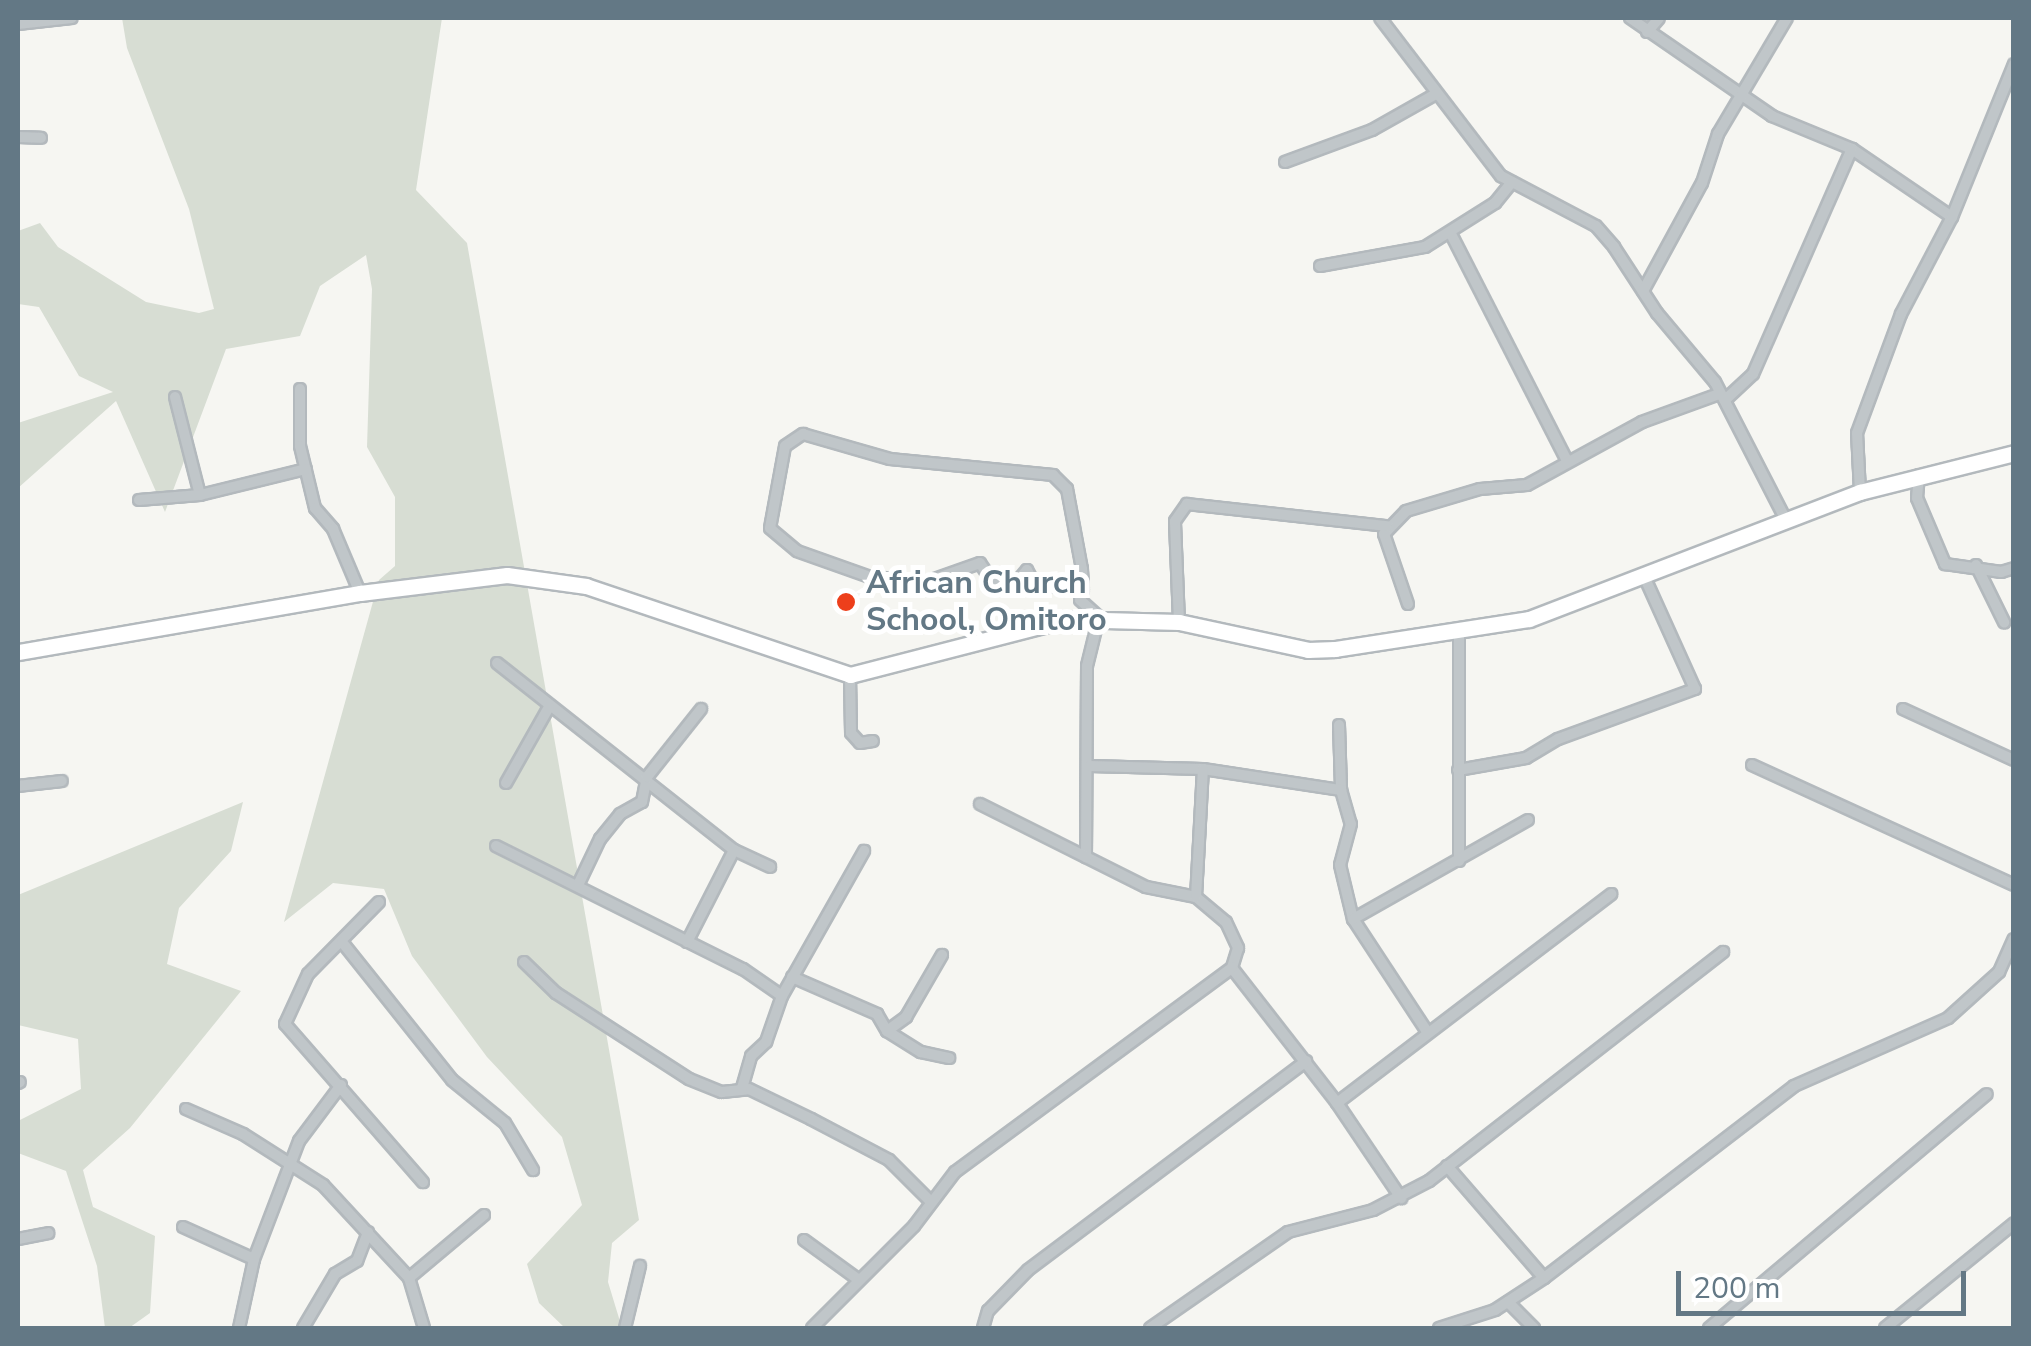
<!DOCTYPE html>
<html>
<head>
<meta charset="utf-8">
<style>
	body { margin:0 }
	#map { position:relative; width:2031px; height:1346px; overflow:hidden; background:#f6f6f2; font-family:"Nunito Sans",sans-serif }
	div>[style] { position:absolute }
	.green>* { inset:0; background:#d7ddd3 }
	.roads { filter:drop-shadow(2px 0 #b3b9bd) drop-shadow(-2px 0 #b3b9bd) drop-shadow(0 2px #b3b9bd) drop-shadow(0 -2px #b3b9bd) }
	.street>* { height:10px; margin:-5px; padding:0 5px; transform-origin:5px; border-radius:5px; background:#c0c6c9 }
	.secondary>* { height:15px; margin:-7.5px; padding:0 7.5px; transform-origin:7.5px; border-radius:7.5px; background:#fff }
	.dots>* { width:28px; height:28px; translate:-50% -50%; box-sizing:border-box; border:5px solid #fff; border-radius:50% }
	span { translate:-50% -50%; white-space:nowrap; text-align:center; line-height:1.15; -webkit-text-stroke:10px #fff; paint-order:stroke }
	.poi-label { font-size:32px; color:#637885; font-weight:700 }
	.left { translate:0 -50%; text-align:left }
	.frame { position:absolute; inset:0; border:20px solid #637885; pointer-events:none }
	.scale { position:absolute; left:1676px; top:1271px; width:290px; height:45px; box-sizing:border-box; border:5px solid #637885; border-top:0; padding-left:12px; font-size:30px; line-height:35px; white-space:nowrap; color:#637885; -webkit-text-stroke:8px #fff; paint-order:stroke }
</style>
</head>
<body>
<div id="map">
	<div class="green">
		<i style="clip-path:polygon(122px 18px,442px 18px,416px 190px,467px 243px,639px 1220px,612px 1243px,608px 1282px,622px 1328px,565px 1328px,539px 1303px,527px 1264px,582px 1205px,562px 1137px,487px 1057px,412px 956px,384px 889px,333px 883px,284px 922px,379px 580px,395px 566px,395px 497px,367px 447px,372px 289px,366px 255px,320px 286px,300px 336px,226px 349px,165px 512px,116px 401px,18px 488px,18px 423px,113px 392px,79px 376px,39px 307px,18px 304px,18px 231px,40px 223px,58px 247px,146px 302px,199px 313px,214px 309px,189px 209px,127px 48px)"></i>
		<i style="clip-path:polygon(243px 802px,231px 851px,179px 908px,167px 964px,241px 991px,130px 1128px,83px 1170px,93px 1207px,155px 1236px,150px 1313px,129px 1328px,105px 1328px,97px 1266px,66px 1171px,18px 1153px,18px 1121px,81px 1089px,78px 1039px,18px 1025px,18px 895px)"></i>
	</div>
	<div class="roads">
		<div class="street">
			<i style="left:1380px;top:18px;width:199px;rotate:52.6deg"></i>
			<i style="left:1501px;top:176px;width:107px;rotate:27.8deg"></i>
			<i style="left:1596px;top:226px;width:28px;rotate:49deg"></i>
			<i style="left:1614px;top:247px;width:79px;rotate:56.9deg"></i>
			<i style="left:1657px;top:313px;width:90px;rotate:50deg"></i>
			<i style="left:1715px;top:382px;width:157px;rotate:62.8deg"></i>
			<i style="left:1630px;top:18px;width:173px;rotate:34.6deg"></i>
			<i style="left:1772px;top:116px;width:87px;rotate:22.4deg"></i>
			<i style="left:1852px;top:149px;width:121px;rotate:34.2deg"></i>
			<i style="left:18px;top:24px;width:54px;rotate:-6.3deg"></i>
			<i style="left:1647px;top:32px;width:18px;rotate:-49deg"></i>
			<i style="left:18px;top:137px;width:23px;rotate:2deg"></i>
			<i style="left:1285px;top:162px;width:93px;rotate:-20.2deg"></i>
			<i style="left:1372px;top:130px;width:73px;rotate:-29.4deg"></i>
			<i style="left:1451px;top:234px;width:255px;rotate:62.9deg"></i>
			<i style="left:1320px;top:266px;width:107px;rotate:-10.3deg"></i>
			<i style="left:1425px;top:247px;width:83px;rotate:-32.2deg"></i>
			<i style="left:1495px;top:203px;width:27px;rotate:-51deg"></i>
			<i style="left:1643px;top:291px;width:123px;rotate:-61.4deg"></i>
			<i style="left:1702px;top:183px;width:52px;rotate:-71.9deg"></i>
			<i style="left:1718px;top:134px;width:135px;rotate:-59.3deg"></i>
			<i style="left:300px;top:389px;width:57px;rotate:90deg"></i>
			<i style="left:300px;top:446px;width:64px;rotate:76.4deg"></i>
			<i style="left:315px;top:508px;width:28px;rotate:49deg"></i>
			<i style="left:333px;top:529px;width:69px;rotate:67.1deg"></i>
			<i style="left:175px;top:397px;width:101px;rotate:75.7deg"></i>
			<i style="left:1725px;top:400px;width:38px;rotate:-43deg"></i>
			<i style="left:1753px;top:374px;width:246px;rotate:-66.3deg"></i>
			<i style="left:1919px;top:475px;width:23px;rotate:95deg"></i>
			<i style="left:1917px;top:498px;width:72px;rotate:67deg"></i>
			<i style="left:1945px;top:564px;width:57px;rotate:8.1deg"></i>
			<i style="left:2001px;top:572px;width:14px;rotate:-17deg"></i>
			<i style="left:1860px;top:492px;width:59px;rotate:-92.9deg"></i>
			<i style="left:1857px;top:433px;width:127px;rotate:-69.7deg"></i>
			<i style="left:1901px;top:314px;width:110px;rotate:-62.3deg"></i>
			<i style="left:1952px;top:217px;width:165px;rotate:-67.9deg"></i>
			<i style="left:139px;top:500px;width:61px;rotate:-4.7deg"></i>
			<i style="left:200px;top:495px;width:109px;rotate:-13.8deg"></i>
			<i style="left:1976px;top:565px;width:64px;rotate:63.8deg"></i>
			<i style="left:1083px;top:590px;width:48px;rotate:-174.1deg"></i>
			<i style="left:1035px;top:585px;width:17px;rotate:-118deg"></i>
			<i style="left:1027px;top:570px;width:17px;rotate:130deg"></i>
			<i style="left:1016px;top:583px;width:26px;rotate:-169deg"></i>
			<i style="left:990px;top:578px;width:18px;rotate:-124deg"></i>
			<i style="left:980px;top:563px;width:54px;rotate:160.6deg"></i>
			<i style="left:929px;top:581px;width:59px;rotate:-176.1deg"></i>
			<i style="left:870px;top:577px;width:77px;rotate:-160.4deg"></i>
			<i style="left:797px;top:551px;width:35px;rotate:-140deg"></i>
			<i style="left:770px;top:528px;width:83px;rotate:-79.6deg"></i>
			<i style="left:785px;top:446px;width:22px;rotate:-34deg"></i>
			<i style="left:803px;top:434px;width:91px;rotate:16deg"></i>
			<i style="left:890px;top:459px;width:164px;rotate:5.6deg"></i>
			<i style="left:1053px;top:475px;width:20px;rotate:45deg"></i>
			<i style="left:1067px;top:489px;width:81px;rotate:79.4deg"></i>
			<i style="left:1082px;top:569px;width:21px;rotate:87deg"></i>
			<i style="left:1083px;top:590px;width:10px;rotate:107deg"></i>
			<i style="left:1080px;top:600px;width:25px;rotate:42deg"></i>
			<i style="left:1099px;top:617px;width:50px;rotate:103.8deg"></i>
			<i style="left:1087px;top:666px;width:191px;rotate:90.3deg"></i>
			<i style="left:1086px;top:857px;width:67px;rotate:26.6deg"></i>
			<i style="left:1146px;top:887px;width:51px;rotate:11.3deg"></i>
			<i style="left:1196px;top:897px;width:39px;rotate:40deg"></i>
			<i style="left:1226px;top:922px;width:29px;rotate:65deg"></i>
			<i style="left:1238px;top:948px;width:21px;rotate:107deg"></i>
			<i style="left:1232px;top:968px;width:171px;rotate:52.1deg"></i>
			<i style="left:1337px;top:1103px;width:115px;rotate:56deg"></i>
			<i style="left:1408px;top:604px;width:74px;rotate:-108.9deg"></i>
			<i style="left:1384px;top:534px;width:32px;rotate:-46deg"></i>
			<i style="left:1406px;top:511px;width:77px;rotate:-16.6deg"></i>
			<i style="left:1480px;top:489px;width:47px;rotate:-4.9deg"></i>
			<i style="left:1527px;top:485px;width:131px;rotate:-28.7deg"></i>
			<i style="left:1642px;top:422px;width:82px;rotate:-20deg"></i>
			<i style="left:1179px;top:622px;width:101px;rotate:-92.3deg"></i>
			<i style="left:1175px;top:521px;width:21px;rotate:-55deg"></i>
			<i style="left:1187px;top:504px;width:201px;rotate:6.3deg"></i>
			<i style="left:1459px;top:632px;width:229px;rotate:90deg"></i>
			<i style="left:497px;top:663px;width:302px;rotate:38.3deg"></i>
			<i style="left:734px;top:850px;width:40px;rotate:25deg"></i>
			<i style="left:850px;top:675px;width:58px;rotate:89deg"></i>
			<i style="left:851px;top:733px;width:13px;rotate:48deg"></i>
			<i style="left:860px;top:743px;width:13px;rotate:-9deg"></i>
			<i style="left:1903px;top:709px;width:122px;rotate:24.7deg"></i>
			<i style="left:1339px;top:725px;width:65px;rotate:88.2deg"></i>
			<i style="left:1341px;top:790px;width:35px;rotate:74deg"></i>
			<i style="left:1351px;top:824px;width:42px;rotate:105deg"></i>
			<i style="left:1340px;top:865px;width:56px;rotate:76.5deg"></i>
			<i style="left:1353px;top:919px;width:133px;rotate:56.7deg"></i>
			<i style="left:1752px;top:765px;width:288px;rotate:24.6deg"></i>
			<i style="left:1090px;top:766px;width:113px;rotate:1.5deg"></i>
			<i style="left:1203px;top:769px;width:140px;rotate:8.7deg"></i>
			<i style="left:1458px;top:770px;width:69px;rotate:-10deg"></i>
			<i style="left:1526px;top:758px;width:37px;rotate:-31deg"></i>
			<i style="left:1558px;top:739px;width:146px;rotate:-20.1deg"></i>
			<i style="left:1695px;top:689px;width:124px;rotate:-114.3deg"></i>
			<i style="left:506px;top:783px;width:87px;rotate:-60.5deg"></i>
			<i style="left:18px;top:786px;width:44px;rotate:-6.5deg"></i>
			<i style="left:980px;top:804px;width:119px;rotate:26.6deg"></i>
			<i style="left:496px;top:846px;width:276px;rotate:26.5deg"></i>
			<i style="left:743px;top:969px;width:47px;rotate:34.7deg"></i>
			<i style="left:579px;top:883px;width:49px;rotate:-64.5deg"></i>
			<i style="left:600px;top:839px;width:32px;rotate:-51deg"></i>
			<i style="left:620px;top:814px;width:25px;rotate:-29deg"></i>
			<i style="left:642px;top:802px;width:25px;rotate:-79deg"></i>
			<i style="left:647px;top:777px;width:87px;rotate:-51.5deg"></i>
			<i style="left:1196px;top:897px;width:128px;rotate:-86.9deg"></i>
			<i style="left:379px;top:902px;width:101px;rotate:134.6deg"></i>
			<i style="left:308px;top:974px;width:55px;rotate:114.7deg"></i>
			<i style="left:285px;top:1024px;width:210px;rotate:48.9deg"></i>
			<i style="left:1353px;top:919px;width:201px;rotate:-29.5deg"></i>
			<i style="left:342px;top:942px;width:176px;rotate:51.4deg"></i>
			<i style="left:452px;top:1080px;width:68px;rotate:39.1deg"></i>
			<i style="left:505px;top:1123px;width:55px;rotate:59.2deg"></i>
			<i style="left:687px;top:942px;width:103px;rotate:-62.9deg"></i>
			<i style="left:524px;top:962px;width:45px;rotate:44.1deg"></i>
			<i style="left:556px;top:993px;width:158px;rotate:32.9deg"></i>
			<i style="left:689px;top:1079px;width:35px;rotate:22deg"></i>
			<i style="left:722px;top:1092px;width:27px;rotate:-6deg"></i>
			<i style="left:749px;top:1089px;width:69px;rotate:25.8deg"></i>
			<i style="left:811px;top:1119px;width:88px;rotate:27.7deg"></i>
			<i style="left:889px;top:1160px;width:57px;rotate:45deg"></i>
			<i style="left:792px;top:977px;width:93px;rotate:23.5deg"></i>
			<i style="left:877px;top:1014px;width:20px;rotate:60deg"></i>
			<i style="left:887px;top:1031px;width:40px;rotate:32deg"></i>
			<i style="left:921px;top:1052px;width:29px;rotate:12deg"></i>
			<i style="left:887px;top:1031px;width:24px;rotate:-36deg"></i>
			<i style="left:906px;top:1017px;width:72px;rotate:-59.9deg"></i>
			<i style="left:18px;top:1083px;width:2px;rotate:-27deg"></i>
			<i style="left:742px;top:1088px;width:33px;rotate:-74deg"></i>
			<i style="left:751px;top:1056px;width:21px;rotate:-43deg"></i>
			<i style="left:766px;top:1042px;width:49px;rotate:-70.8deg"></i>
			<i style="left:782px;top:996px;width:167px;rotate:-60.5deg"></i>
			<i style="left:1337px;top:1103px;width:345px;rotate:-37.3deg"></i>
			<i style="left:186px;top:1109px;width:62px;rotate:23.7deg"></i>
			<i style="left:243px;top:1134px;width:95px;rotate:32.5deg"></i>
			<i style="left:323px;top:1185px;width:127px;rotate:47.2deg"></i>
			<i style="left:409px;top:1278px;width:52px;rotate:73.3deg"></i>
			<i style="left:1447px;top:1166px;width:148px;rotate:49.1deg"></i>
			<i style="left:183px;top:1227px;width:78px;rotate:24.3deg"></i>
			<i style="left:18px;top:1239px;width:31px;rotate:-11deg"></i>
			<i style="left:804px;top:1240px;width:68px;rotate:36deg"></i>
			<i style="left:409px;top:1278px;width:98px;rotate:-40deg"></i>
			<i style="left:1508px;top:1302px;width:37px;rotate:45deg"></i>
			<i style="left:239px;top:1328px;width:71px;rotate:-77.7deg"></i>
			<i style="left:254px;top:1259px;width:126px;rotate:-69.1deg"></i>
			<i style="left:299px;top:1141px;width:70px;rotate:-53.1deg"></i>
			<i style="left:303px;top:1328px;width:63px;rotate:-59.3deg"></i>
			<i style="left:335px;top:1274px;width:26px;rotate:-31deg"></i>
			<i style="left:357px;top:1261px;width:31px;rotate:-69deg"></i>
			<i style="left:625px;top:1328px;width:64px;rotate:-76.4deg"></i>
			<i style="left:812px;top:1328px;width:144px;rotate:-45deg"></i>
			<i style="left:914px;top:1226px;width:68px;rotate:-52.8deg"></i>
			<i style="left:955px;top:1172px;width:344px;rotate:-36.4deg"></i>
			<i style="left:983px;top:1328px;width:18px;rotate:-74deg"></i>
			<i style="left:988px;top:1311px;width:57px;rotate:-45.7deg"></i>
			<i style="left:1028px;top:1270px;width:348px;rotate:-36.9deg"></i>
			<i style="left:1150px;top:1328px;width:168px;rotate:-34.8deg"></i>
			<i style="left:1288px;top:1232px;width:88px;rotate:-14.5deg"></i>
			<i style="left:1373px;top:1210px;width:63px;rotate:-27.4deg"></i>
			<i style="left:1429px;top:1181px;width:373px;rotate:-37.9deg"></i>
			<i style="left:1439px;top:1328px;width:59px;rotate:-17.8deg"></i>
			<i style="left:1495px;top:1310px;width:59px;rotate:-33.1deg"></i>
			<i style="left:1544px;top:1278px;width:315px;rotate:-37.5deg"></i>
			<i style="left:1794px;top:1086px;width:168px;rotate:-23.8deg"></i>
			<i style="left:1948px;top:1018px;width:69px;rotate:-42deg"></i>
			<i style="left:1999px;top:972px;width:36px;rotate:-66deg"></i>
			<i style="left:1709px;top:1328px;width:363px;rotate:-40.1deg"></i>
			<i style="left:1885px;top:1328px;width:166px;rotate:-39.1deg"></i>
		</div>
		<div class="secondary">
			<i style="left:18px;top:652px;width:347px;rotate:-9.8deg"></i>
			<i style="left:360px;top:593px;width:148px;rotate:-7deg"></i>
			<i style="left:507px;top:575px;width:80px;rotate:7.9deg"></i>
			<i style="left:586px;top:586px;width:279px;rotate:18.6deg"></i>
			<i style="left:850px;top:675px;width:223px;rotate:-14.5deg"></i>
			<i style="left:1066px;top:619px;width:113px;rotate:1.5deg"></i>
			<i style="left:1179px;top:622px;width:132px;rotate:12.2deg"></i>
			<i style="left:1308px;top:650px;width:27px;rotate:-2deg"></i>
			<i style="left:1335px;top:649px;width:196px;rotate:-8.8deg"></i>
			<i style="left:1529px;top:619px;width:355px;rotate:-21deg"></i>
			<i style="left:1860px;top:492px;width:159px;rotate:-14.2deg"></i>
		</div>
	</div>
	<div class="dots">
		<i style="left:846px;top:602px;background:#ed3f1b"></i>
	</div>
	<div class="poi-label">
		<span class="left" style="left:866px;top:602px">African Church<br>School, Omitoro</span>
	</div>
	<div class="frame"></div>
	<div class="scale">200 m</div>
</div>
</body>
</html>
